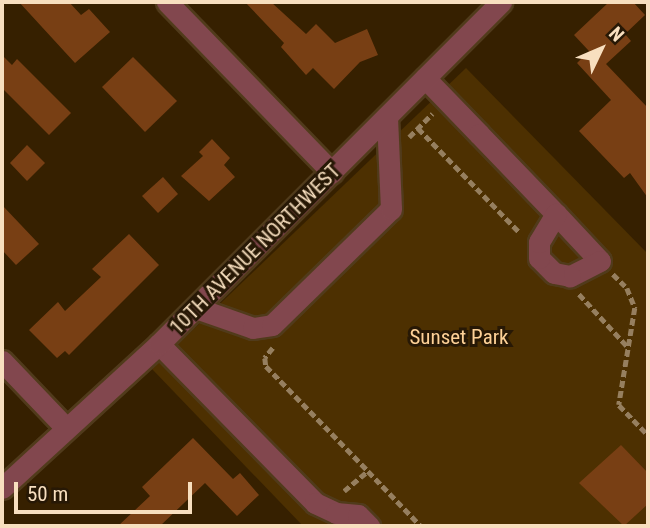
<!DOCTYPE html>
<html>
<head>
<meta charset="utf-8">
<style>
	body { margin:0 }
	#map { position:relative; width:650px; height:528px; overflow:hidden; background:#362000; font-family:"Roboto Condensed",sans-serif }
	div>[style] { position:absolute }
	.green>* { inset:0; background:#4d3001 }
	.building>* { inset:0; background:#783f14 }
	.path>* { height:4.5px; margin-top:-2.25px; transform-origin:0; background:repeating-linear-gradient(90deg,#967f5f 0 7px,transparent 0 10.5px) }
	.roads { filter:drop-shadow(2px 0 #513b1b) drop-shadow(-2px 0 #513b1b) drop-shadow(0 2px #513b1b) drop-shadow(0 -2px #513b1b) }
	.minor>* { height:21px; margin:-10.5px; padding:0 10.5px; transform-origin:10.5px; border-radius:10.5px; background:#82474e }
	span { translate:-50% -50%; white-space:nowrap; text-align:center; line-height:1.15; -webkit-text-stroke:6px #271805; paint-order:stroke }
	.street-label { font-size:21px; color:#f8dfbf }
	.park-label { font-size:21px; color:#fed197 }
	.frame { position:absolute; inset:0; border:4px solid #f8dfbf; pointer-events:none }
	.north { position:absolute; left:566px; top:14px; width:70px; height:70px; -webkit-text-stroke:5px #271805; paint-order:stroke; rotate:46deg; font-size:19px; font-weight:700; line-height:28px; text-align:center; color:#f8dfbf }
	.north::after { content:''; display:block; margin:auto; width:24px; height:32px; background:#f8dfbf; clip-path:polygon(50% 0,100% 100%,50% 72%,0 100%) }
	.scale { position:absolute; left:14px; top:482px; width:178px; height:32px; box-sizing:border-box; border:4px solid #f8dfbf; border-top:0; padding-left:9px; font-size:21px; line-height:24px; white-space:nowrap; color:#f8dfbf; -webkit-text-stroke:5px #271805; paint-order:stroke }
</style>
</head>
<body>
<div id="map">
	<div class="green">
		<i style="clip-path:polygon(466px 68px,648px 254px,648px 526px,303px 526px,152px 369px)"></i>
	</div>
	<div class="building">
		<i style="clip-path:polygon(19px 2px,69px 2px,81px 15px,89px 9px,110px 32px,75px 63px)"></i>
		<i style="clip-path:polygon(245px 2px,271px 2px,306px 34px,316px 24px,335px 43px,367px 29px,378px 55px,360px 62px,334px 89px,313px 68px,306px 75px,281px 47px,284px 43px)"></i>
		<i style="clip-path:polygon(609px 2px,633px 2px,645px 15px,625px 34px,631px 41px,606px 64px,648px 108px,648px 198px,630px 173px,624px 178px,579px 131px,611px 100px,577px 63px,589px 51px,574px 35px)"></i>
		<i style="clip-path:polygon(2px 55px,12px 65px,17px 59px,71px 113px,49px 135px,2px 88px)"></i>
		<i style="clip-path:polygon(133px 57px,177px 101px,145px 132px,102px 87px)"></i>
		<i style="clip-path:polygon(212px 139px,230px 158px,224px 165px,235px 177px,209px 201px,181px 176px,203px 156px,199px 152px)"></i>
		<i style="clip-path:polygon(27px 145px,45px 163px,27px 181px,10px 163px)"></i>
		<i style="clip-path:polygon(163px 177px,178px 194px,158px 213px,142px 196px)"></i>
		<i style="clip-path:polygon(2px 205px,39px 244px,16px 265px,2px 250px)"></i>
		<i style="clip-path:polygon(129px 234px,159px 265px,69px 355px,65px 351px,57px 358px,29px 330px,58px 302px,65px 311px,101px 277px,92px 269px)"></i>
		<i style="clip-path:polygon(193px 438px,233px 479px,240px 473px,259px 495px,237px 516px,205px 483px,160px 526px,118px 526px,150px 496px,142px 487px)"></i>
		<i style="clip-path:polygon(621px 445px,648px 473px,648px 504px,624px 526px,579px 483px)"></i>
	</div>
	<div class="path">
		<i style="left:418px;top:128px;width:146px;rotate:45.8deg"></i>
		<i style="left:409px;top:137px;width:33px;rotate:-45deg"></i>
		<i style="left:613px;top:274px;width:20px;rotate:45deg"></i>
		<i style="left:627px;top:288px;width:22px;rotate:68deg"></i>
		<i style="left:635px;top:308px;width:98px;rotate:99.4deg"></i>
		<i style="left:619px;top:405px;width:42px;rotate:46deg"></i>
		<i style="left:579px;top:294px;width:71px;rotate:47.3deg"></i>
		<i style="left:273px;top:348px;width:13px;rotate:129deg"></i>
		<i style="left:265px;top:358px;width:8px;rotate:83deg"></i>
		<i style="left:266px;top:366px;width:146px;rotate:45.8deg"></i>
		<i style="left:344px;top:491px;width:31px;rotate:-40deg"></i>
		<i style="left:368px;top:471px;width:76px;rotate:46.1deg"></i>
	</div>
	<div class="roads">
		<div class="minor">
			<i style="left:167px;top:2px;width:237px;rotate:45.9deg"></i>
			<i style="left:425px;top:78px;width:78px;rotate:46deg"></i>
			<i style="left:479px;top:134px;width:111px;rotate:46.1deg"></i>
			<i style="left:556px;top:214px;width:64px;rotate:46.9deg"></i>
			<i style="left:600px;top:261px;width:34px;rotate:153deg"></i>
			<i style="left:570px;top:276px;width:16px;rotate:-169deg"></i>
			<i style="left:554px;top:273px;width:21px;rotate:-135deg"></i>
			<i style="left:539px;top:258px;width:16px;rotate:-90deg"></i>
			<i style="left:539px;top:242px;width:33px;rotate:-59deg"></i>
			<i style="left:196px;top:308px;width:60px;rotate:19.3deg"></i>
			<i style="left:253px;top:328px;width:19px;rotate:-9deg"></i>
			<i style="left:272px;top:325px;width:166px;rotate:-44.3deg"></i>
			<i style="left:391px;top:209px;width:92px;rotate:-92.5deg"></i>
			<i style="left:159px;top:344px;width:223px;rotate:45.5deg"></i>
			<i style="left:315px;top:503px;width:23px;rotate:25deg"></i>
			<i style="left:336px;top:513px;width:22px;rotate:5deg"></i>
			<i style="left:358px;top:515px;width:16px;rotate:45deg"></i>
			<i style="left:2px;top:361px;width:93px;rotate:46.3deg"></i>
			<i style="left:2px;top:488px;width:213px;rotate:-42.5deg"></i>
			<i style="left:159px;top:344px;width:484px;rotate:-45deg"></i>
		</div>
	</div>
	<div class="street-label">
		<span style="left:255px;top:249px;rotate:-45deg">10TH AVENUE NORTHWEST</span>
	</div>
	<div class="park-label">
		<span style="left:459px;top:337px">Sunset Park</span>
	</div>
	<div class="frame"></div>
	<div class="north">N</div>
	<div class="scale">50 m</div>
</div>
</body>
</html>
